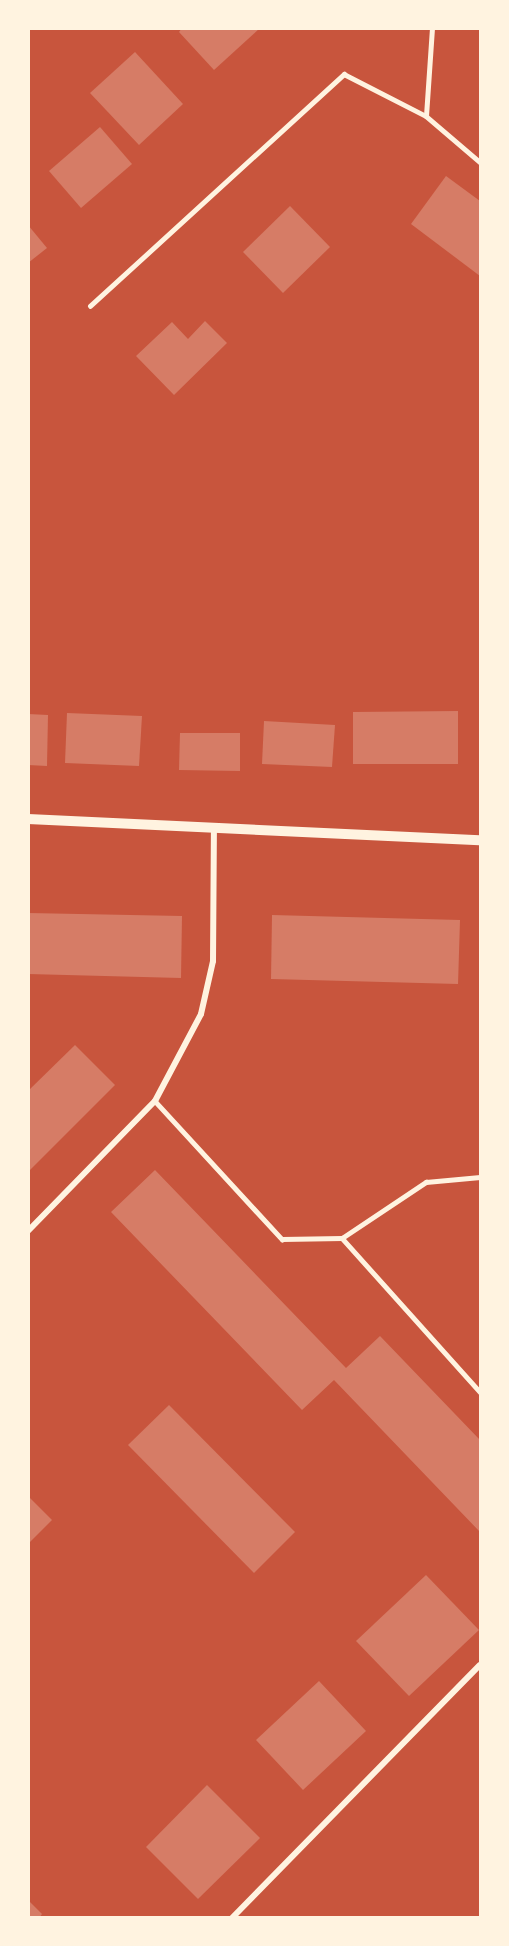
<!DOCTYPE html>
<html>
<head>
<meta charset="utf-8">
<style>
	body { margin:0 }
	#map { position:relative; width:509px; height:1946px; overflow:hidden; background:#c8553d; font-family:Raleway,sans-serif }
	div>[style] { position:absolute }
	.building>* { inset:0; background:#d67c66 }
	.service>* { height:4.5px; margin:-2.25px; padding:0 2.25px; transform-origin:2.25px; border-radius:2.25px; background:#fff3e0 }
	.minor>* { height:6px; margin:-3px; padding:0 3px; transform-origin:3px; border-radius:3px; background:#fff3e0 }
	.tertiary>* { height:10px; margin:-5px; padding:0 5px; transform-origin:5px; border-radius:5px; background:#fff3e0 }
	span { translate:-50% -50%; white-space:nowrap; text-align:center; line-height:1.15; -webkit-text-stroke:6px #fff3e0; paint-order:stroke }
	.frame { position:absolute; inset:0; border:30px solid #fff3e0; pointer-events:none }
</style>
</head>
<body>
<div id="map">
	<div class="building">
		<i style="clip-path:polygon(182px 28px,260px 28px,214px 70px,179px 32px)"></i>
		<i style="clip-path:polygon(135px 52px,183px 104px,139px 145px,90px 93px)"></i>
		<i style="clip-path:polygon(100px 127px,132px 164px,81px 208px,49px 171px)"></i>
		<i style="clip-path:polygon(446px 176px,480px 201px,480px 276px,411px 224px)"></i>
		<i style="clip-path:polygon(290px 206px,330px 247px,283px 293px,243px 252px)"></i>
		<i style="clip-path:polygon(28px 225px,47px 248px,28px 263px)"></i>
		<i style="clip-path:polygon(205px 321px,227px 343px,174px 395px,136px 356px,172px 322px,188px 339px)"></i>
		<i style="clip-path:polygon(458px 711px,458px 764px,353px 764px,353px 712px)"></i>
		<i style="clip-path:polygon(67px 713px,142px 716px,139px 766px,65px 763px)"></i>
		<i style="clip-path:polygon(28px 714px,48px 715px,47px 766px,28px 765px)"></i>
		<i style="clip-path:polygon(264px 721px,335px 725px,332px 767px,262px 764px)"></i>
		<i style="clip-path:polygon(180px 733px,240px 733px,240px 771px,179px 770px)"></i>
		<i style="clip-path:polygon(28px 913px,182px 916px,181px 978px,28px 974px)"></i>
		<i style="clip-path:polygon(272px 915px,460px 920px,458px 984px,271px 979px)"></i>
		<i style="clip-path:polygon(75px 1045px,115px 1085px,28px 1172px,28px 1091px)"></i>
		<i style="clip-path:polygon(155px 1170px,346px 1368px,380px 1336px,480px 1440px,480px 1532px,334px 1380px,302px 1410px,111px 1212px)"></i>
		<i style="clip-path:polygon(169px 1405px,295px 1532px,254px 1573px,128px 1445px)"></i>
		<i style="clip-path:polygon(28px 1496px,52px 1520px,28px 1544px)"></i>
		<i style="clip-path:polygon(426px 1575px,479px 1630px,409px 1696px,356px 1641px)"></i>
		<i style="clip-path:polygon(319px 1681px,366px 1731px,303px 1790px,256px 1740px)"></i>
		<i style="clip-path:polygon(207px 1785px,260px 1838px,198px 1899px,146px 1847px)"></i>
		<i style="clip-path:polygon(28px 1900px,42px 1914px,39px 1918px,28px 1918px)"></i>
	</div>
	<div class="service">
		<i style="left:426px;top:116px;width:88px;rotate:-86.1deg"></i>
		<i style="left:90px;top:306px;width:344px;rotate:-42.4deg"></i>
		<i style="left:344px;top:74px;width:92px;rotate:27.1deg"></i>
		<i style="left:426px;top:116px;width:71px;rotate:40.4deg"></i>
		<i style="left:155px;top:1101px;width:188px;rotate:47.4deg"></i>
		<i style="left:282px;top:1239px;width:60px;rotate:-1deg"></i>
		<i style="left:342px;top:1238px;width:207px;rotate:48.1deg"></i>
		<i style="left:342px;top:1238px;width:101px;rotate:-33.7deg"></i>
		<i style="left:426px;top:1182px;width:54px;rotate:-5.3deg"></i>
	</div>
	<div class="minor">
		<i style="left:28px;top:1231px;width:182px;rotate:-45.7deg"></i>
		<i style="left:155px;top:1101px;width:98px;rotate:-62.1deg"></i>
		<i style="left:201px;top:1014px;width:54px;rotate:-77.2deg"></i>
		<i style="left:213px;top:961px;width:132px;rotate:-89.6deg"></i>
		<i style="left:232px;top:1918px;width:354px;rotate:-45.6deg"></i>
	</div>
	<div class="tertiary">
		<i style="left:28px;top:819px;width:452px;rotate:2.7deg"></i>
	</div>
	<div class="frame"></div>
</div>
</body>
</html>
